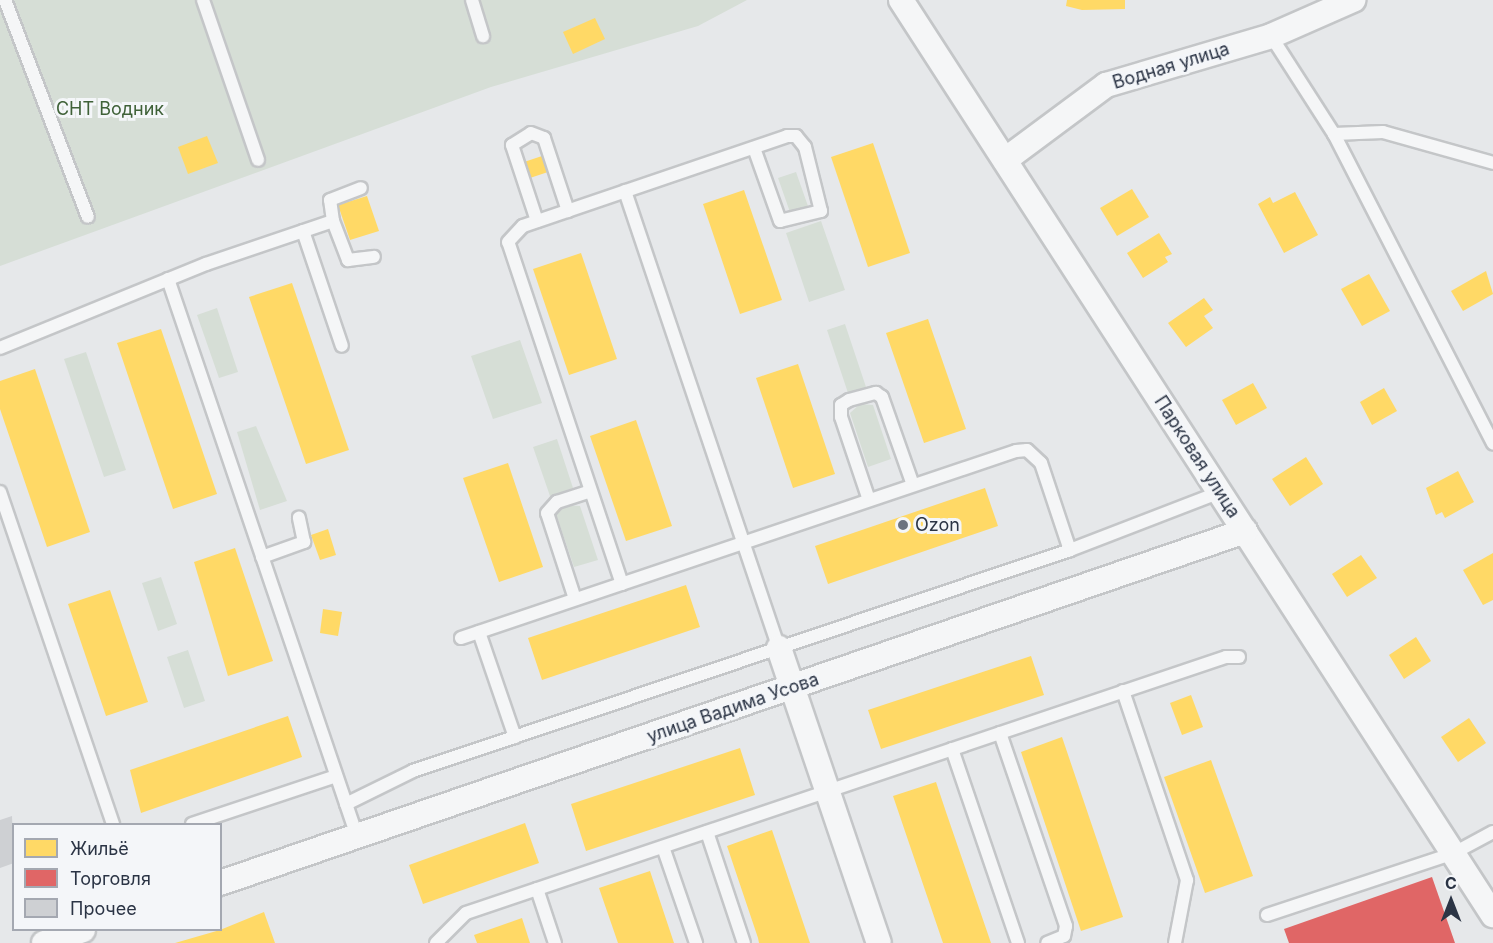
<!DOCTYPE html>
<html>
<head>
<meta charset="utf-8">
<style>
	body { margin:0 }
	#map { position:relative; width:1493px; height:943px; overflow:hidden; background:#e6e8ea; font-family:Inter,sans-serif }
	div>[style] { position:absolute }
	.green>* { inset:0; background:#d6ded6 }
	.homes>* { inset:0; background:#ffd966 }
	.shops>* { inset:0; background:#e06666 }
	.building>* { inset:0; background:#ced0d3 }
	.roads { filter:drop-shadow(2px 0 #c4c6c8) drop-shadow(-2px 0 #c4c6c8) drop-shadow(0 2px #c4c6c8) drop-shadow(0 -2px #c4c6c8) }
	.service>* { height:12px; margin:-6px; padding:0 6px; transform-origin:6px; border-radius:6px; background:#f5f6f7 }
	.minor>* { height:24px; margin:-12px; padding:0 12px; transform-origin:12px; border-radius:12px; background:#f5f6f7 }
	.dots>* { width:16px; height:16px; translate:-50% -50%; box-sizing:border-box; border:3px solid #f4f6f9; border-radius:50% }
	span { translate:-50% -50%; white-space:nowrap; text-align:center; line-height:1.15; -webkit-text-stroke:6px #f4f6f9; paint-order:stroke }
	.street-label { font-size:18px; color:#2b3445 }
	.park-label { font-size:18px; color:#3f6138 }
	.poi-label { font-size:18px; color:#2b3445 }
	.left { translate:0 -50%; text-align:left }
	.legend { position:absolute; left:12px; top:823px; width:210px; height:108px; box-sizing:border-box; background:#f4f6f9; border:2px solid #a4a8b1; margin:0; padding:8px 10px; list-style:none; font-size:18px; color:#2b3445 }
	.legend li { display:flex; align-items:center; gap:12px; height:30px }
	.legend b { width:30px; border:2px solid #a4a8b1 }
	.north { position:absolute; left:1421px; top:871px; width:60px; height:60px; -webkit-text-stroke:4px #f4f6f9; paint-order:stroke; rotate:0deg; font-size:16px; font-weight:700; line-height:24px; text-align:center; color:#2b3445 }
	.north::after { content:''; display:block; margin:auto; width:21px; height:27px; background:#2b3445; clip-path:polygon(50% 0,100% 100%,50% 72%,0 100%) }
</style>
</head>
<body>
<div id="map">
	<div class="green">
		<i style="clip-path:polygon(0 0,747px 0,698px 26px,491px 87px,0 266px)"></i>
		<i style="clip-path:polygon(796px 172px,809px 209px,791px 215px,778px 178px)"></i>
		<i style="clip-path:polygon(821px 221px,845px 290px,809px 302px,786px 233px)"></i>
		<i style="clip-path:polygon(217px 308px,238px 372px,219px 378px,197px 315px)"></i>
		<i style="clip-path:polygon(845px 324px,866px 387px,848px 393px,827px 330px)"></i>
		<i style="clip-path:polygon(520px 340px,542px 403px,493px 419px,471px 356px)"></i>
		<i style="clip-path:polygon(86px 352px,126px 470px,104px 477px,64px 359px)"></i>
		<i style="clip-path:polygon(860px 404px,873px 405px,891px 459px,868px 467px,850px 413px)"></i>
		<i style="clip-path:polygon(256px 426px,287px 501px,260px 510px,237px 432px)"></i>
		<i style="clip-path:polygon(557px 439px,573px 488px,550px 496px,533px 447px)"></i>
		<i style="clip-path:polygon(566px 505px,580px 506px,598px 560px,574px 567px,556px 514px)"></i>
		<i style="clip-path:polygon(161px 577px,177px 624px,158px 631px,142px 583px)"></i>
		<i style="clip-path:polygon(188px 650px,205px 701px,184px 708px,167px 657px)"></i>
	</div>
	<div class="homes">
		<i style="clip-path:polygon(1067px 0,1125px 0,1125px 9px,1082px 10px,1066px 6px)"></i>
		<i style="clip-path:polygon(595px 18px,605px 39px,573px 54px,563px 32px)"></i>
		<i style="clip-path:polygon(207px 136px,218px 163px,188px 174px,178px 147px)"></i>
		<i style="clip-path:polygon(873px 143px,910px 253px,868px 267px,831px 157px)"></i>
		<i style="clip-path:polygon(545px 155px,551px 171px,530px 178px,524px 162px)"></i>
		<i style="clip-path:polygon(1132px 189px,1149px 217px,1117px 236px,1100px 208px)"></i>
		<i style="clip-path:polygon(744px 190px,782px 300px,740px 314px,703px 204px)"></i>
		<i style="clip-path:polygon(1295px 192px,1318px 235px,1284px 253px,1258px 204px,1270px 197px,1273px 203px)"></i>
		<i style="clip-path:polygon(367px 196px,379px 231px,350px 240px,338px 205px)"></i>
		<i style="clip-path:polygon(1159px 233px,1172px 254px,1165px 257px,1168px 262px,1143px 278px,1127px 253px)"></i>
		<i style="clip-path:polygon(581px 253px,617px 359px,569px 375px,533px 269px)"></i>
		<i style="clip-path:polygon(1486px 271px,1493px 294px,1463px 311px,1451px 291px)"></i>
		<i style="clip-path:polygon(1369px 274px,1390px 311px,1362px 326px,1341px 289px)"></i>
		<i style="clip-path:polygon(292px 283px,349px 450px,306px 464px,249px 297px)"></i>
		<i style="clip-path:polygon(1204px 298px,1213px 310px,1204px 316px,1213px 328px,1186px 347px,1168px 323px)"></i>
		<i style="clip-path:polygon(928px 319px,966px 429px,924px 443px,886px 333px)"></i>
		<i style="clip-path:polygon(161px 329px,217px 494px,173px 509px,117px 343px)"></i>
		<i style="clip-path:polygon(798px 364px,835px 474px,793px 488px,756px 378px)"></i>
		<i style="clip-path:polygon(35px 369px,90px 532px,47px 547px,0 409px,0 381px)"></i>
		<i style="clip-path:polygon(1253px 383px,1267px 408px,1236px 425px,1222px 400px)"></i>
		<i style="clip-path:polygon(1384px 388px,1397px 411px,1372px 425px,1360px 402px)"></i>
		<i style="clip-path:polygon(636px 420px,672px 526px,626px 541px,590px 436px)"></i>
		<i style="clip-path:polygon(1306px 457px,1323px 484px,1290px 506px,1272px 479px)"></i>
		<i style="clip-path:polygon(508px 463px,543px 567px,499px 582px,463px 478px)"></i>
		<i style="clip-path:polygon(1458px 471px,1474px 502px,1445px 518px,1442px 512px,1436px 515px,1426px 488px)"></i>
		<i style="clip-path:polygon(985px 488px,998px 526px,828px 584px,815px 546px)"></i>
		<i style="clip-path:polygon(328px 529px,336px 555px,320px 560px,311px 535px)"></i>
		<i style="clip-path:polygon(235px 548px,273px 661px,228px 676px,194px 562px)"></i>
		<i style="clip-path:polygon(1493px 553px,1493px 600px,1483px 605px,1463px 570px)"></i>
		<i style="clip-path:polygon(1361px 555px,1377px 578px,1347px 597px,1332px 574px)"></i>
		<i style="clip-path:polygon(686px 585px,700px 627px,542px 680px,528px 638px)"></i>
		<i style="clip-path:polygon(110px 590px,148px 702px,106px 716px,68px 604px)"></i>
		<i style="clip-path:polygon(323px 609px,342px 612px,338px 636px,320px 633px)"></i>
		<i style="clip-path:polygon(1416px 637px,1431px 661px,1404px 679px,1389px 655px)"></i>
		<i style="clip-path:polygon(1031px 656px,1044px 695px,881px 749px,868px 710px)"></i>
		<i style="clip-path:polygon(1191px 695px,1203px 727px,1182px 735px,1170px 703px)"></i>
		<i style="clip-path:polygon(288px 716px,302px 757px,141px 813px,130px 770px)"></i>
		<i style="clip-path:polygon(1469px 718px,1486px 743px,1458px 762px,1441px 737px)"></i>
		<i style="clip-path:polygon(1062px 737px,1123px 917px,1081px 931px,1021px 752px)"></i>
		<i style="clip-path:polygon(740px 748px,755px 795px,586px 851px,571px 804px)"></i>
		<i style="clip-path:polygon(1211px 760px,1253px 876px,1205px 893px,1164px 777px)"></i>
		<i style="clip-path:polygon(936px 782px,946px 812px,991px 943px,943px 943px,893px 796px)"></i>
		<i style="clip-path:polygon(525px 823px,539px 863px,423px 904px,409px 865px)"></i>
		<i style="clip-path:polygon(772px 830px,810px 943px,759px 943px,758px 938px,727px 846px)"></i>
		<i style="clip-path:polygon(650px 871px,674px 943px,618px 943px,599px 888px)"></i>
		<i style="clip-path:polygon(264px 912px,275px 943px,175px 943px,220px 930px)"></i>
		<i style="clip-path:polygon(522px 918px,530px 943px,477px 943px,474px 935px)"></i>
	</div>
	<div class="shops">
		<i style="clip-path:polygon(1432px 877px,1455px 943px,1289px 943px,1284px 929px)"></i>
	</div>
	<div class="building">
		<i style="clip-path:polygon(12px 816px,14px 863px,0 868px,0 820px)"></i>
	</div>
	<div class="roads">
		<div class="service">
			<i style="left:5px;top:0;width:232px;rotate:69.1deg"></i>
			<i style="left:203px;top:0;width:169px;rotate:71deg"></i>
			<i style="left:472px;top:0;width:38px;rotate:73deg"></i>
			<i style="left:1271px;top:36px;width:117px;rotate:57.3deg"></i>
			<i style="left:1334px;top:134px;width:348px;rotate:62.8deg"></i>
			<i style="left:1334px;top:134px;width:49px;rotate:-2.3deg"></i>
			<i style="left:1383px;top:132px;width:114px;rotate:15.7deg"></i>
			<i style="left:625px;top:191px;width:482px;rotate:71.4deg"></i>
			<i style="left:333px;top:221px;width:21px;rotate:-98deg"></i>
			<i style="left:330px;top:200px;width:33px;rotate:-21deg"></i>
			<i style="left:537px;top:221px;width:80px;rotate:-108.2deg"></i>
			<i style="left:512px;top:145px;width:22px;rotate:-32deg"></i>
			<i style="left:531px;top:133px;width:14px;rotate:21deg"></i>
			<i style="left:544px;top:138px;width:77px;rotate:71.8deg"></i>
			<i style="left:303px;top:231px;width:121px;rotate:71.3deg"></i>
			<i style="left:168px;top:279px;width:588px;rotate:71.26deg"></i>
			<i style="left:0;top:348px;width:222px;rotate:-22.2deg"></i>
			<i style="left:206px;top:264px;width:134px;rotate:-18.7deg"></i>
			<i style="left:333px;top:221px;width:42px;rotate:69deg"></i>
			<i style="left:348px;top:260px;width:26px;rotate:-7deg"></i>
			<i style="left:0;top:492px;width:351px;rotate:71.2deg"></i>
			<i style="left:869px;top:500px;width:88px;rotate:-108.6deg"></i>
			<i style="left:841px;top:417px;width:12px;rotate:-90deg"></i>
			<i style="left:841px;top:405px;width:9px;rotate:-32deg"></i>
			<i style="left:849px;top:400px;width:28px;rotate:-15deg"></i>
			<i style="left:876px;top:393px;width:7px;rotate:34deg"></i>
			<i style="left:882px;top:397px;width:93px;rotate:70.6deg"></i>
			<i style="left:262px;top:557px;width:45px;rotate:-19.7deg"></i>
			<i style="left:304px;top:542px;width:25px;rotate:-102deg"></i>
			<i style="left:622px;top:584px;width:360px;rotate:-108.4deg"></i>
			<i style="left:508px;top:242px;width:22px;rotate:-47deg"></i>
			<i style="left:523px;top:226px;width:279px;rotate:-18.8deg"></i>
			<i style="left:787px;top:136px;width:9px"></i>
			<i style="left:796px;top:136px;width:14px;rotate:51deg"></i>
			<i style="left:805px;top:147px;width:66px;rotate:76deg"></i>
			<i style="left:821px;top:211px;width:42px;rotate:166.3deg"></i>
			<i style="left:780px;top:221px;width:77px;rotate:-109.6deg"></i>
			<i style="left:575px;top:599px;width:90px;rotate:-108deg"></i>
			<i style="left:547px;top:513px;width:15px;rotate:-48deg"></i>
			<i style="left:557px;top:502px;width:35px;rotate:-18deg"></i>
			<i style="left:479px;top:632px;width:111px;rotate:71.1deg"></i>
			<i style="left:461px;top:638px;width:586px;rotate:-18.62deg"></i>
			<i style="left:1016px;top:451px;width:11px;rotate:-5deg"></i>
			<i style="left:1027px;top:450px;width:19px;rotate:43deg"></i>
			<i style="left:1041px;top:463px;width:92px;rotate:71.6deg"></i>
			<i style="left:1123px;top:691px;width:200px;rotate:71.3deg"></i>
			<i style="left:1187px;top:880px;width:64px;rotate:100.8deg"></i>
			<i style="left:1000px;top:733px;width:204px;rotate:71.1deg"></i>
			<i style="left:1066px;top:926px;width:10px;rotate:101deg"></i>
			<i style="left:1064px;top:936px;width:18px;rotate:158deg"></i>
			<i style="left:952px;top:749px;width:205px;rotate:71.2deg"></i>
			<i style="left:346px;top:804px;width:75px;rotate:-26.2deg"></i>
			<i style="left:413px;top:771px;width:693px;rotate:-18.59deg"></i>
			<i style="left:1070px;top:550px;width:161px;rotate:-21.1deg"></i>
			<i style="left:192px;top:824px;width:152px;rotate:-18.4deg"></i>
			<i style="left:707px;top:832px;width:117px;rotate:71.6deg"></i>
			<i style="left:663px;top:847px;width:102px;rotate:71deg"></i>
			<i style="left:537px;top:889px;width:57px;rotate:71.6deg"></i>
			<i style="left:1267px;top:915px;width:197px;rotate:-18.3deg"></i>
			<i style="left:1454px;top:853px;width:44px;rotate:-28.3deg"></i>
			<i style="left:436px;top:943px;width:42px;rotate:-45deg"></i>
			<i style="left:466px;top:913px;width:802px;rotate:-18.62deg"></i>
			<i style="left:1226px;top:657px;width:13px"></i>
		</div>
		<div class="minor">
			<i style="left:901px;top:0;width:1090px;rotate:57.1deg"></i>
			<i style="left:1005px;top:160px;width:126px;rotate:-36.6deg"></i>
			<i style="left:1106px;top:85px;width:172px;rotate:-16.5deg"></i>
			<i style="left:1271px;top:36px;width:90px;rotate:-23.7deg"></i>
			<i style="left:779px;top:648px;width:311px;rotate:71.3deg"></i>
			<i style="left:220px;top:883px;width:1084px;rotate:-18.95deg"></i>
			<i style="left:44px;top:943px;width:41px;rotate:-18.4deg"></i>
		</div>
	</div>
	<div class="dots">
		<i style="left:903px;top:525px;background:#6c737f"></i>
	</div>
	<div class="street-label">
		<span style="left:1171px;top:66px;rotate:-17deg">Водная улица</span>
		<span style="left:1197px;top:457px;rotate:57deg">Парковая улица</span>
		<span style="left:733px;top:708px;rotate:-19deg">улица Вадима Усова</span>
	</div>
	<div class="park-label">
		<span style="left:110px;top:109px">СНТ Водник</span>
	</div>
	<div class="poi-label">
		<span class="left" style="left:915px;top:525px">Ozon</span>
	</div>
	<ul class="legend">
	<li><b style="height:16px;background:#ffd966"></b>Жильё</li>
	<li><b style="height:16px;background:#e06666"></b>Торговля</li>
	<li><b style="height:16px;background:#ced0d3"></b>Прочее</li>
	</ul>
	<div class="north">С</div>
</div>
</body>
</html>
